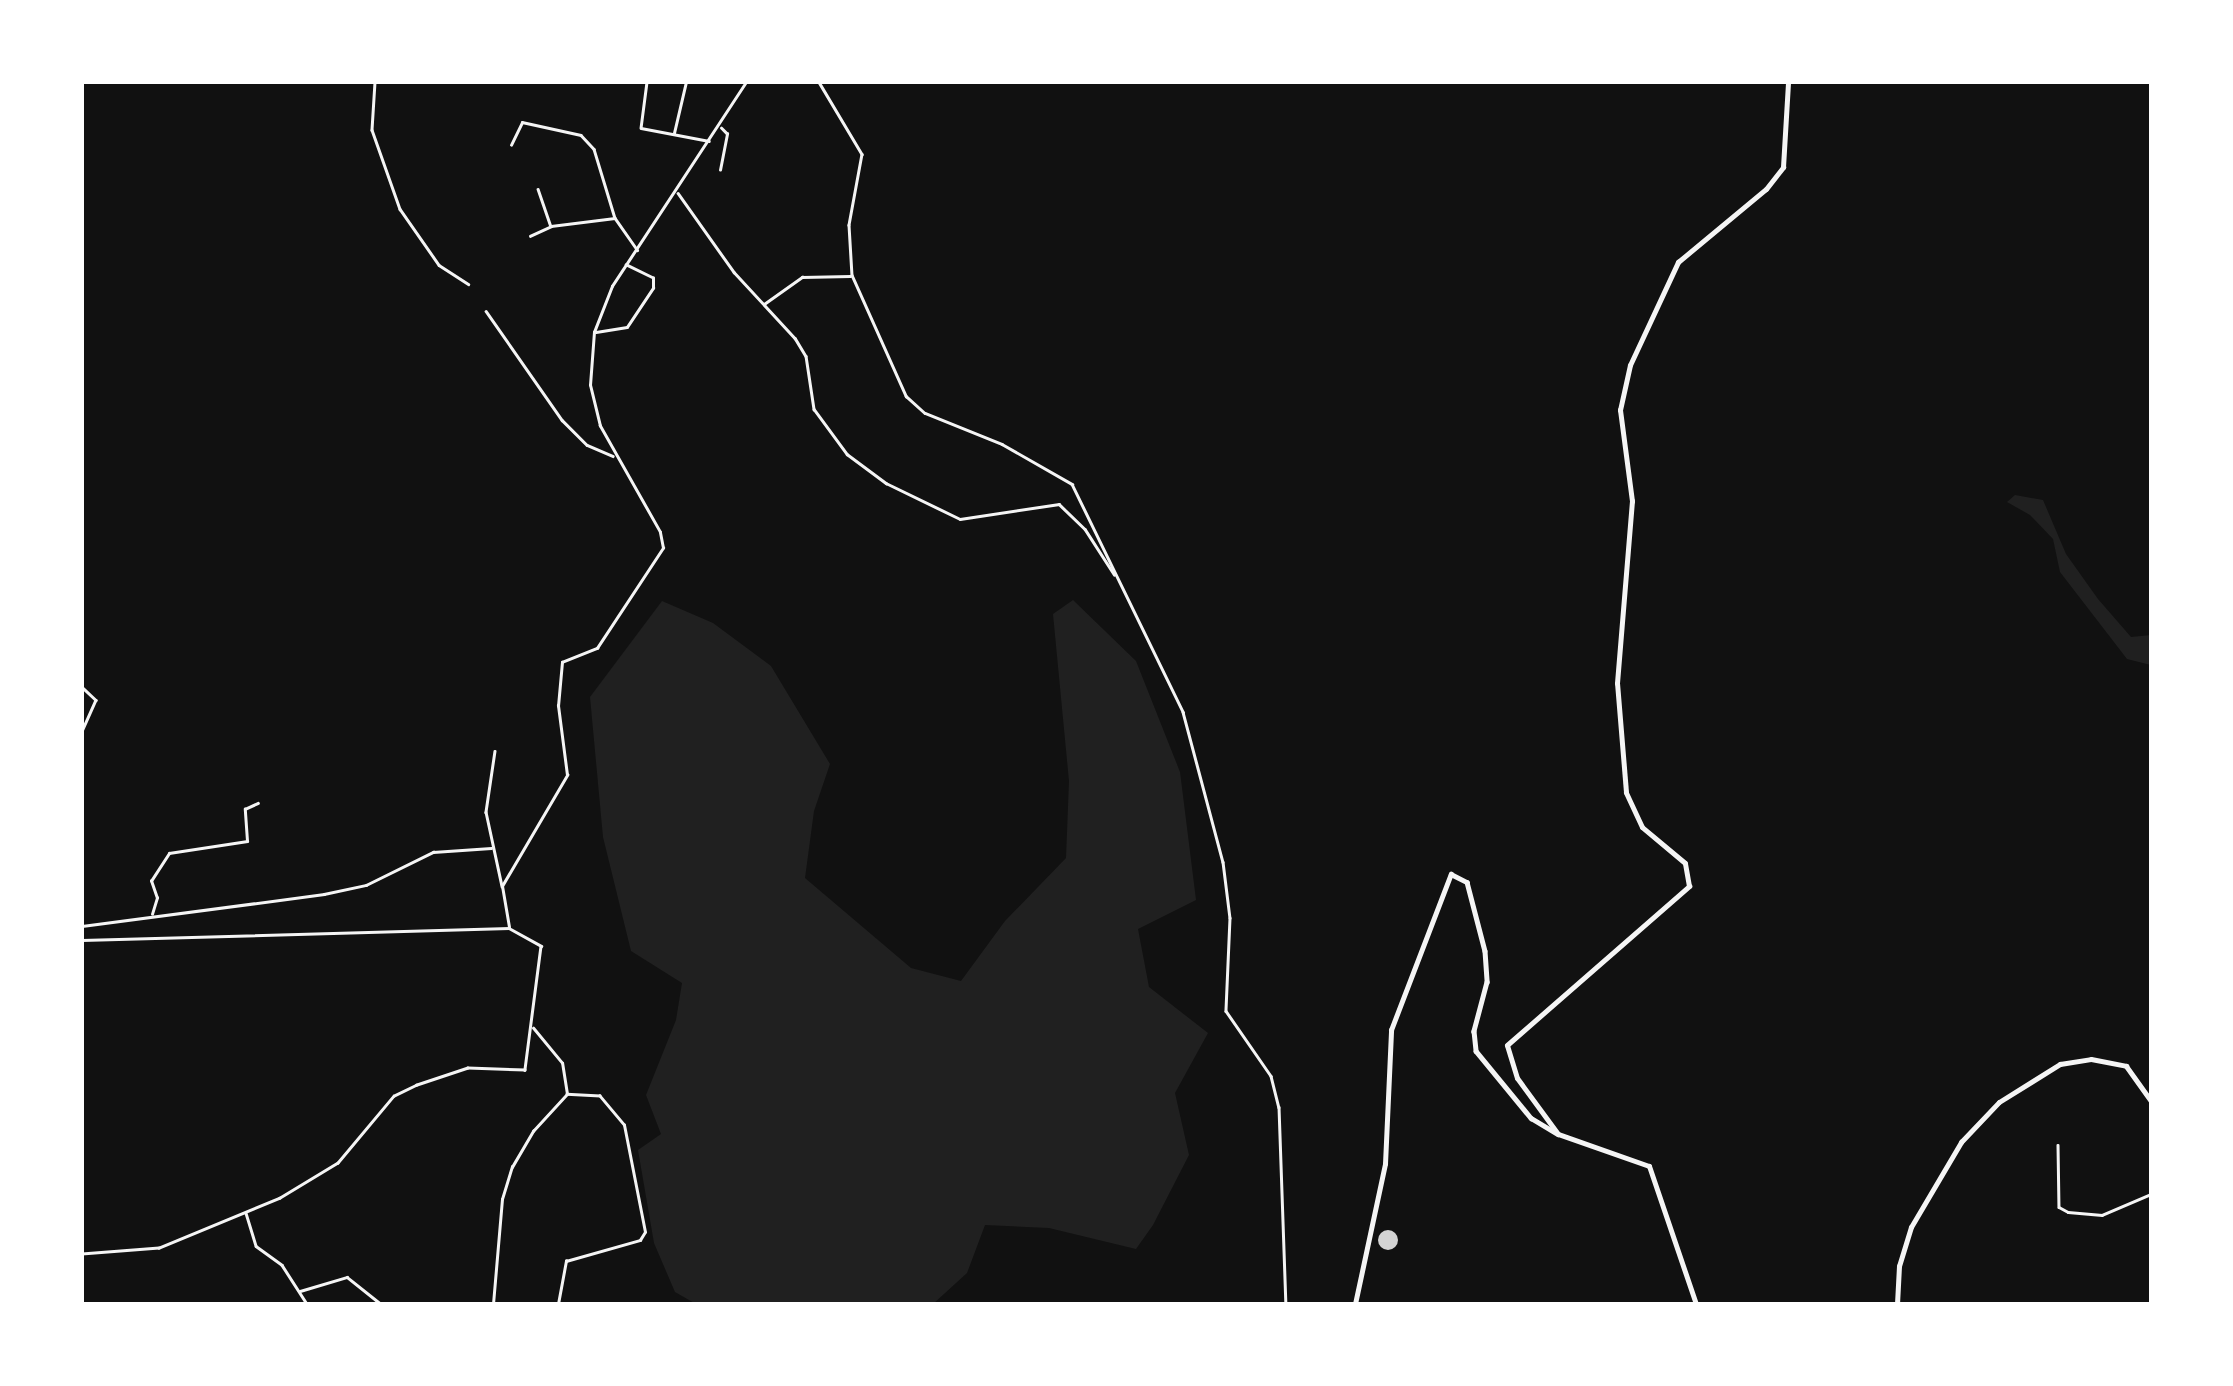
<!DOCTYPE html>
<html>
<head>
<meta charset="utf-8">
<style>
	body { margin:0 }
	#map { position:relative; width:2233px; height:1386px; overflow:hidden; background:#111; font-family:"Times New Roman",serif }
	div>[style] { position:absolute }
	.green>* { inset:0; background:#202020 }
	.building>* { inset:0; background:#d3d3d3 }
	.round { border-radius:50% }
	.minor>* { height:2.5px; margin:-1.25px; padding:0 1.25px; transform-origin:1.25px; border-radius:1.25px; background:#f5f5f5 }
	.secondary>* { height:4.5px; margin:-2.25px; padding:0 2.25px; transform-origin:2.25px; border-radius:2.25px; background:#f5f5f5 }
	.trunk>* { height:5px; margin:-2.5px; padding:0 2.5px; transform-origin:2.5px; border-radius:2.5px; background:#f5f5f5 }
	span { translate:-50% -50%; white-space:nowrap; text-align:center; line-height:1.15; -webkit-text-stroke:5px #fff; paint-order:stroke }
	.frame { position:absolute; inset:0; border:84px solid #fff; pointer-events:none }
</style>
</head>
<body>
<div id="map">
	<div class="green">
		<i style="clip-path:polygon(2015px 495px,2043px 500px,2066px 554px,2098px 599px,2131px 637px,2151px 635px,2151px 665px,2127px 659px,2060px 572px,2053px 539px,2030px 515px,2007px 502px)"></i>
		<i style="clip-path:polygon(1073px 600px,1136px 661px,1180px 772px,1196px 900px,1138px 929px,1149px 987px,1208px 1033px,1175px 1093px,1189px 1155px,1153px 1225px,1136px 1249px,1049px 1228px,985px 1225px,967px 1273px,933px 1304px,696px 1304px,675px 1292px,654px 1243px,638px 1150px,661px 1134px,646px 1095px,676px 1020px,682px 983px,631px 951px,603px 837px,590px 697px,662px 601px,713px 623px,771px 666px,830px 764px,814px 811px,805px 878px,911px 968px,961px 981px,1005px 921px,1066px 858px,1069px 781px,1053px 614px)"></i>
	</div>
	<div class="building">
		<i class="round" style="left:1378px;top:1230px;width:20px;height:20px"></i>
	</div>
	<div class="minor">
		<i style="left:375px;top:82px;width:48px;rotate:93.6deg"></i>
		<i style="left:372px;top:130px;width:84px;rotate:70.5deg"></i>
		<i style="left:400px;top:209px;width:68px;rotate:55.1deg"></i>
		<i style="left:439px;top:265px;width:35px;rotate:33deg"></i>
		<i style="left:647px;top:82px;width:46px;rotate:97.4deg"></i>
		<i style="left:641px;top:128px;width:69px;rotate:10.8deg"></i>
		<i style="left:819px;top:82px;width:84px;rotate:59.2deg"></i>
		<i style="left:862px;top:154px;width:72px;rotate:100.4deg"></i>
		<i style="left:849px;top:225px;width:50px;rotate:86.6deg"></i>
		<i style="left:852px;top:275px;width:133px;rotate:65.9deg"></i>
		<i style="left:906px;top:396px;width:25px;rotate:42deg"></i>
		<i style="left:925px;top:413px;width:83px;rotate:21.9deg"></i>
		<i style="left:1002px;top:444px;width:81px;rotate:29.7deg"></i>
		<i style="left:1072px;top:484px;width:254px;rotate:64deg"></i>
		<i style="left:1183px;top:712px;width:155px;rotate:75.1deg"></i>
		<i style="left:1223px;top:862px;width:56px;rotate:82.9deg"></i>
		<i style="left:1230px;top:918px;width:93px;rotate:92.5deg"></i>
		<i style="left:1226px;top:1011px;width:79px;rotate:55.3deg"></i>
		<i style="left:1271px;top:1076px;width:32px;rotate:76deg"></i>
		<i style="left:1279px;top:1107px;width:197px;rotate:88deg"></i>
		<i style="left:674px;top:133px;width:52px;rotate:-76.8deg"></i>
		<i style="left:511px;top:145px;width:25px;rotate:-64deg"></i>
		<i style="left:522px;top:122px;width:60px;rotate:12.4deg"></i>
		<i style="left:581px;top:135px;width:19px;rotate:47deg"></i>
		<i style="left:594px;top:149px;width:72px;rotate:73.1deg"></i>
		<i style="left:615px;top:218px;width:39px;rotate:55deg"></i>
		<i style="left:720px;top:170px;width:37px;rotate:-79deg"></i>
		<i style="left:727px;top:134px;width:8px;rotate:-135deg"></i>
		<i style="left:538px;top:189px;width:39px;rotate:71deg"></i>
		<i style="left:678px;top:193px;width:97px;rotate:54.7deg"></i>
		<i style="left:734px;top:272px;width:90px;rotate:47.3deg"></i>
		<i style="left:795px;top:338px;width:21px;rotate:59deg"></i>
		<i style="left:806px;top:356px;width:54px;rotate:81.4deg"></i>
		<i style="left:814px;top:409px;width:56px;rotate:53.7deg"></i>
		<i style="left:847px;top:454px;width:49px;rotate:36.6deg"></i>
		<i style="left:886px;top:483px;width:82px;rotate:25.9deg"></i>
		<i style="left:960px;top:519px;width:100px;rotate:-8.6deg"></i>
		<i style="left:1059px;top:504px;width:36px;rotate:44deg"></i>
		<i style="left:1085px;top:529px;width:54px;rotate:57.2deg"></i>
		<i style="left:530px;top:236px;width:23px;rotate:-25deg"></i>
		<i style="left:551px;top:226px;width:64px;rotate:-7.1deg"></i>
		<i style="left:764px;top:304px;width:47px;rotate:-35.4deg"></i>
		<i style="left:802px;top:277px;width:48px;rotate:-1.2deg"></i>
		<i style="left:486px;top:311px;width:133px;rotate:55.1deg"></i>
		<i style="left:562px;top:420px;width:35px;rotate:45deg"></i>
		<i style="left:587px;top:445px;width:28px;rotate:23deg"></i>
		<i style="left:596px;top:332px;width:31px;rotate:-9deg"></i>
		<i style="left:627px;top:327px;width:47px;rotate:-56.3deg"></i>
		<i style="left:653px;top:288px;width:10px;rotate:-90deg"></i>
		<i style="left:653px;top:278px;width:30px;rotate:-154deg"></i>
		<i style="left:82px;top:687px;width:19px;rotate:43deg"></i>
		<i style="left:96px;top:700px;width:34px;rotate:114deg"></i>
		<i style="left:495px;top:751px;width:62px;rotate:98.4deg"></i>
		<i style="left:486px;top:812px;width:76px;rotate:77.8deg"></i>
		<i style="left:152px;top:914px;width:17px;rotate:-73deg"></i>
		<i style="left:157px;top:898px;width:18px;rotate:-109deg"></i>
		<i style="left:151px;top:881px;width:33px;rotate:-57deg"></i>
		<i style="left:169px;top:853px;width:79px;rotate:-8.7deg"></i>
		<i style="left:247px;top:841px;width:32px;rotate:-94deg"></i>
		<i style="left:245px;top:809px;width:14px;rotate:-25deg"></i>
		<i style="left:82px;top:926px;width:244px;rotate:-7.5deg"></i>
		<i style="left:324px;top:894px;width:43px;rotate:-12.1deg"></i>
		<i style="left:366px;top:885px;width:75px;rotate:-26.2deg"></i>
		<i style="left:433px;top:852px;width:58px;rotate:-3.9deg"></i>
		<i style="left:509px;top:927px;width:42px;rotate:-99.7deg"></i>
		<i style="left:502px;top:886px;width:129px;rotate:-59.6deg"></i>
		<i style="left:567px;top:775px;width:70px;rotate:-97.4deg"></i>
		<i style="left:558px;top:706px;width:44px;rotate:-84.8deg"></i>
		<i style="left:562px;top:662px;width:38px;rotate:-22deg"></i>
		<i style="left:597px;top:648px;width:120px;rotate:-56.6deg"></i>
		<i style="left:663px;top:548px;width:16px;rotate:-101deg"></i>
		<i style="left:660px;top:532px;width:122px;rotate:-119.5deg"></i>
		<i style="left:600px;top:426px;width:42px;rotate:-103.7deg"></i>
		<i style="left:590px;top:385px;width:53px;rotate:-85.7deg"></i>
		<i style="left:594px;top:332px;width:49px;rotate:-68.6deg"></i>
		<i style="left:612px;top:286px;width:244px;rotate:-56.7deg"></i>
		<i style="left:82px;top:940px;width:427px;rotate:-1.6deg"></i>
		<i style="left:509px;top:928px;width:37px;rotate:29deg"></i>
		<i style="left:541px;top:946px;width:125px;rotate:97.4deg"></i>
		<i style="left:525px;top:1070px;width:57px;rotate:-178deg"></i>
		<i style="left:468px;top:1068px;width:54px;rotate:161.6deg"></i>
		<i style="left:417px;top:1085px;width:25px;rotate:154deg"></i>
		<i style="left:394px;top:1096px;width:87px;rotate:129.9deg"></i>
		<i style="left:338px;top:1163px;width:68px;rotate:148.9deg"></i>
		<i style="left:280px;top:1198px;width:131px;rotate:157.5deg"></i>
		<i style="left:159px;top:1248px;width:77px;rotate:175.5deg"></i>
		<i style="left:2058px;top:1145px;width:62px;rotate:89.1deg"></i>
		<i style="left:2059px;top:1207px;width:10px;rotate:29deg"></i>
		<i style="left:2068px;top:1212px;width:34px;rotate:5deg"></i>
		<i style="left:2102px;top:1215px;width:53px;rotate:-23.2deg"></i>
		<i style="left:246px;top:1213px;width:34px;rotate:73deg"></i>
		<i style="left:256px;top:1246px;width:32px;rotate:36deg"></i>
		<i style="left:282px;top:1265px;width:46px;rotate:57.3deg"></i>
		<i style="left:300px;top:1291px;width:49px;rotate:-16.6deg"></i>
		<i style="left:347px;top:1277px;width:43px;rotate:38.5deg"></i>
		<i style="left:493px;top:1304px;width:105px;rotate:-85.1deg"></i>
		<i style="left:502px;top:1199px;width:34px;rotate:-73deg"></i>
		<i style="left:512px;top:1167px;width:42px;rotate:-59.7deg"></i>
		<i style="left:533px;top:1131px;width:50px;rotate:-47.4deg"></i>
		<i style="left:567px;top:1094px;width:31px;rotate:-99deg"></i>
		<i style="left:562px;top:1063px;width:45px;rotate:-129.6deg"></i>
		<i style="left:558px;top:1304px;width:44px;rotate:-79.5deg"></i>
		<i style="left:566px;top:1261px;width:77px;rotate:-15.8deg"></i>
		<i style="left:640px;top:1240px;width:9px;rotate:-58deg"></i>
		<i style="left:645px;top:1232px;width:109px;rotate:-101.1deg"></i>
		<i style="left:624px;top:1125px;width:38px;rotate:-130deg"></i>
		<i style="left:600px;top:1096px;width:33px;rotate:-177deg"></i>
	</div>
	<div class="secondary">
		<i style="left:1355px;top:1304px;width:143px;rotate:-77.9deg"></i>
		<i style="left:1385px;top:1164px;width:134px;rotate:-87.4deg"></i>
		<i style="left:1391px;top:1030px;width:167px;rotate:-69deg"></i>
		<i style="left:1451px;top:874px;width:18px;rotate:27deg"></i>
		<i style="left:1467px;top:882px;width:71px;rotate:75.4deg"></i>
		<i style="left:1485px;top:951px;width:31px;rotate:86deg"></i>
		<i style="left:1487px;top:982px;width:51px;rotate:104.9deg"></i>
		<i style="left:1474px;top:1031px;width:20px;rotate:84deg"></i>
		<i style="left:1476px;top:1051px;width:87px;rotate:50.6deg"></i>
		<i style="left:1531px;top:1118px;width:31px;rotate:31deg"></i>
	</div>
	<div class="trunk">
		<i style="left:1696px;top:1304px;width:146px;rotate:-108.8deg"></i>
		<i style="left:1649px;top:1166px;width:96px;rotate:-160.6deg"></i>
		<i style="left:1558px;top:1134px;width:69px;rotate:-126.2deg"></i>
		<i style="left:1517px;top:1078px;width:34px;rotate:-107deg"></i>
		<i style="left:1507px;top:1045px;width:242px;rotate:-41.1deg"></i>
		<i style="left:1689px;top:886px;width:23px;rotate:-100deg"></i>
		<i style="left:1685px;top:863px;width:56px;rotate:-140.1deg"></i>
		<i style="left:1642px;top:827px;width:38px;rotate:-115deg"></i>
		<i style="left:1626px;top:792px;width:109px;rotate:-94.7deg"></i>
		<i style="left:1617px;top:683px;width:183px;rotate:-85.3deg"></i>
		<i style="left:1632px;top:501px;width:92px;rotate:-97.5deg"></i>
		<i style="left:1620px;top:410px;width:46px;rotate:-77.5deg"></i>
		<i style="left:1630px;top:365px;width:114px;rotate:-65deg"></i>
		<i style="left:1678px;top:262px;width:114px;rotate:-39.7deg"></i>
		<i style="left:1766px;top:189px;width:28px;rotate:-52deg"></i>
		<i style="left:1783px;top:167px;width:85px;rotate:-86.6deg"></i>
		<i style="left:1897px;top:1304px;width:38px;rotate:-87deg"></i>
		<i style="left:1899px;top:1266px;width:41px;rotate:-72.9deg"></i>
		<i style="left:1911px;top:1227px;width:99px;rotate:-59.5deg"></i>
		<i style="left:1961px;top:1142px;width:55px;rotate:-46.5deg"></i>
		<i style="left:1999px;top:1102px;width:72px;rotate:-31.9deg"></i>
		<i style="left:2060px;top:1064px;width:31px;rotate:-9deg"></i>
		<i style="left:2091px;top:1059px;width:36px;rotate:11deg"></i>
		<i style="left:2126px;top:1066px;width:43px;rotate:54.5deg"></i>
	</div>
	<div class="frame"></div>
</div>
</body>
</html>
